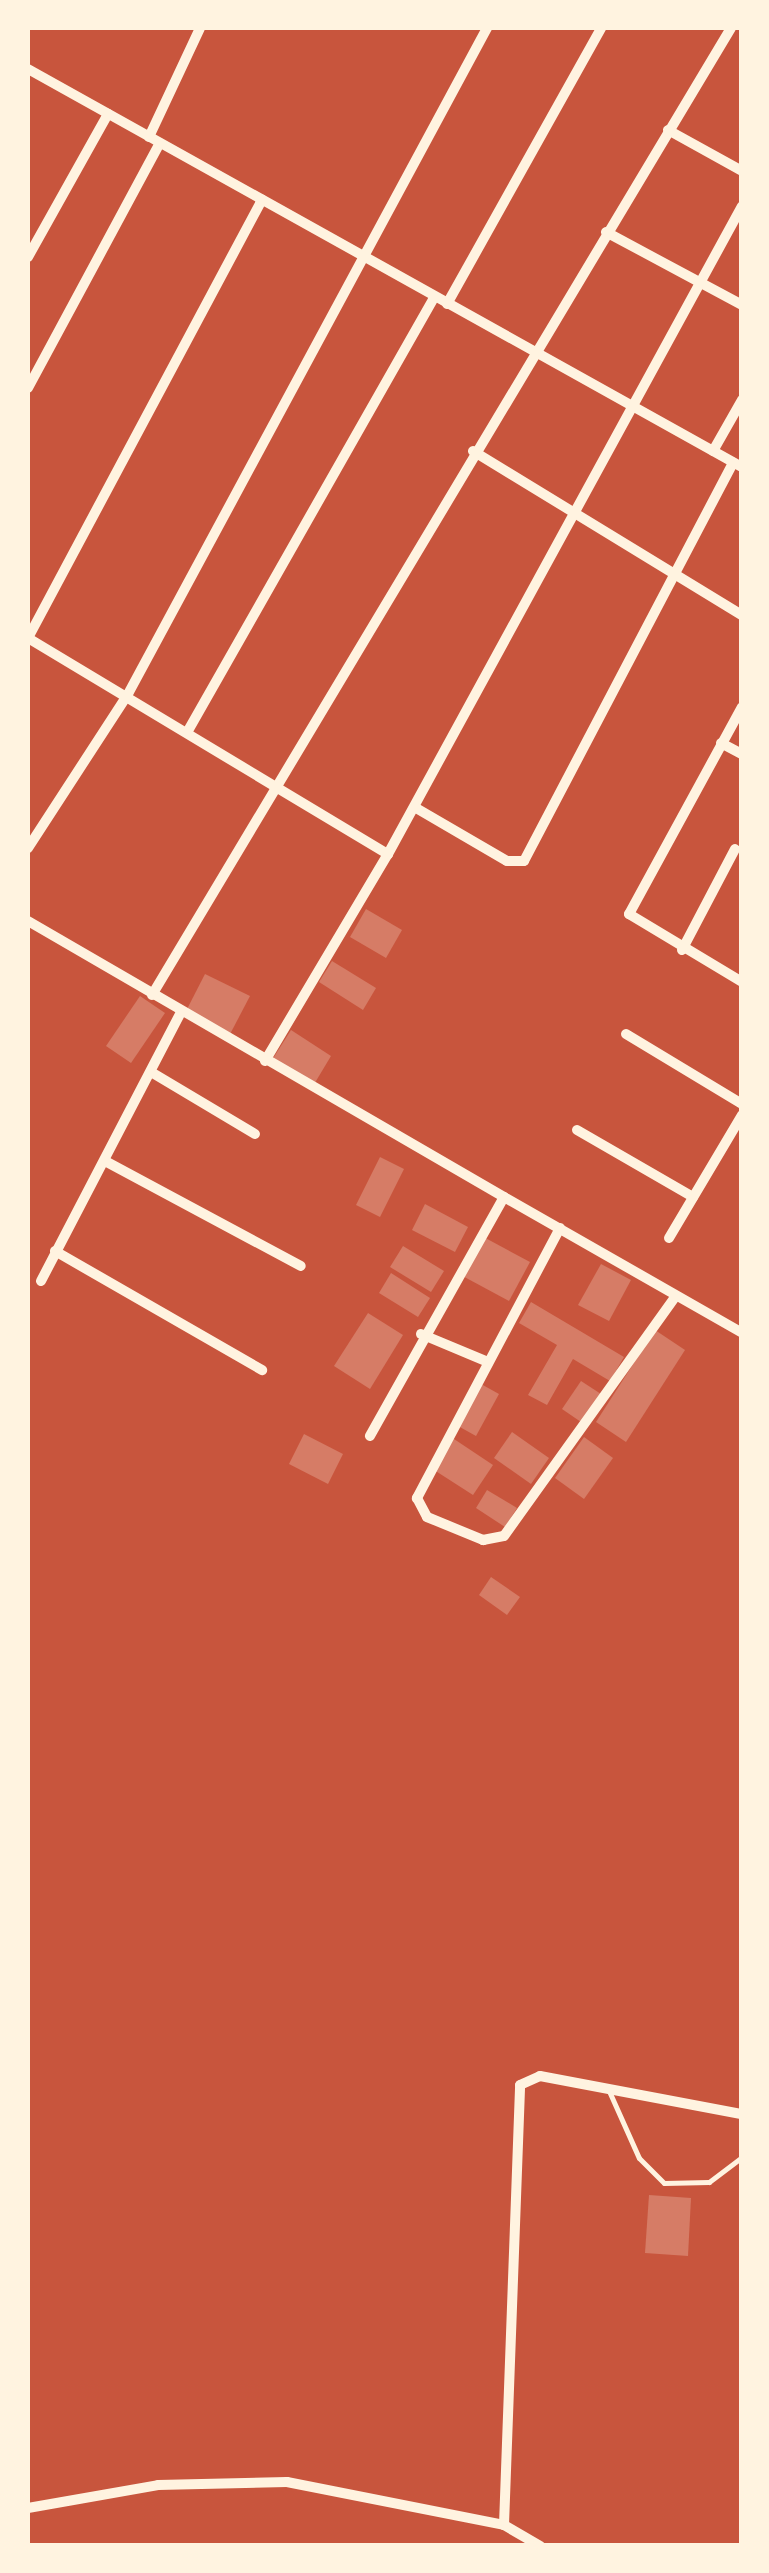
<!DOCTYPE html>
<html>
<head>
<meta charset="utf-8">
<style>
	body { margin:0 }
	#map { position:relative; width:769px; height:2573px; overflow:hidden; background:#c8553d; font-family:Signika,sans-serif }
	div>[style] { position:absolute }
	.building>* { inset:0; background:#d67c66 }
	.service>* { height:5px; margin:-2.5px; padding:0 2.5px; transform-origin:2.5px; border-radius:2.5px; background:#fff3e0 }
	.minor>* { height:10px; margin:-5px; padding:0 5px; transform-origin:5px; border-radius:5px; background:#fff3e0 }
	span { translate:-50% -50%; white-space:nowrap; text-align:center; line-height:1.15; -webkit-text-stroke:8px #fff3e0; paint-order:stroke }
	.frame { position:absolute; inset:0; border:30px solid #fff3e0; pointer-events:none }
</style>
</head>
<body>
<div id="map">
	<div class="building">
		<i style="clip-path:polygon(366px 909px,402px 930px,386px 958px,350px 937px)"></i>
		<i style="clip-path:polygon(332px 961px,376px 988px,363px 1010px,319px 982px)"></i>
		<i style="clip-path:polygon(205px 974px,250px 996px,228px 1038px,184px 1015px)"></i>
		<i style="clip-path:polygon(140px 996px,165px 1013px,131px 1063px,106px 1046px)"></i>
		<i style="clip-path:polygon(291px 1030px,331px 1056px,313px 1086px,272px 1060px)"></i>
		<i style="clip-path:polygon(380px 1157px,404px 1169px,380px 1217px,356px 1205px)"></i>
		<i style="clip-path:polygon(425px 1204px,468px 1227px,455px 1252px,412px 1230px)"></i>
		<i style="clip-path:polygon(478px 1234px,530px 1262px,509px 1301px,457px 1273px)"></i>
		<i style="clip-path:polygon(403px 1246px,444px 1271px,431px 1292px,390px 1267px)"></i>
		<i style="clip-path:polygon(601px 1264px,631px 1280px,609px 1321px,578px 1305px)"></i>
		<i style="clip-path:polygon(391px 1273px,430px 1298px,418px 1317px,379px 1293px)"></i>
		<i style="clip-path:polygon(531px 1302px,624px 1357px,610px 1381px,573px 1359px,547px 1405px,528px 1395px,557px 1345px,519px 1323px)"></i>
		<i style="clip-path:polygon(368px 1313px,403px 1335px,370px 1389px,334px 1366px)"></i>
		<i style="clip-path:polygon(655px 1330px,685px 1350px,626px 1442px,596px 1422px)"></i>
		<i style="clip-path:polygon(581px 1381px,601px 1394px,581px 1422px,562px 1409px)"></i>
		<i style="clip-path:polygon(481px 1384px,499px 1394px,476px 1436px,458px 1426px)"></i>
		<i style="clip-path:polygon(512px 1432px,549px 1458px,531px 1484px,494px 1458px)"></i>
		<i style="clip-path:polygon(304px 1434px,343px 1454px,328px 1484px,289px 1464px)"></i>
		<i style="clip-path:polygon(451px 1437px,493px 1465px,473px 1495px,431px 1468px)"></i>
		<i style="clip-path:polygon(584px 1437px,613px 1458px,584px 1499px,555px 1478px)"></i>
		<i style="clip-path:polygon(487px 1490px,517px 1508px,505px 1527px,476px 1508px)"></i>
		<i style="clip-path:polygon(491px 1577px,520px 1597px,507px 1615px,479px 1595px)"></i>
		<i style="clip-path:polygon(649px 2195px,691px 2198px,688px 2256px,645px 2253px)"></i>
	</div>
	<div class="service">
		<i style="left:609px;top:2091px;width:73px;rotate:65.9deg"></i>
		<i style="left:639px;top:2158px;width:35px;rotate:45deg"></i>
		<i style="left:664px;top:2183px;width:45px;rotate:-1.3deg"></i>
		<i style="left:709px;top:2182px;width:41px;rotate:-37.1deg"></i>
	</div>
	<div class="minor">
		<i style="left:28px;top:69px;width:817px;rotate:29.14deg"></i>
		<i style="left:668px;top:130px;width:85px;rotate:29deg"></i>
		<i style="left:149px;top:137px;width:120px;rotate:-64.9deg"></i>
		<i style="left:606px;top:232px;width:154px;rotate:28.2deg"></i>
		<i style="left:28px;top:257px;width:164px;rotate:-60.8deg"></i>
		<i style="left:447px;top:304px;width:316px;rotate:-60.8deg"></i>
		<i style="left:28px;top:388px;width:278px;rotate:-61.7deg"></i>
		<i style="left:473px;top:451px;width:315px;rotate:31.4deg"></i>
		<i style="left:713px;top:451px;width:59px;rotate:-60.4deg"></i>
		<i style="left:28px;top:638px;width:420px;rotate:31deg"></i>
		<i style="left:388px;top:854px;width:738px;rotate:-61.35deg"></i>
		<i style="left:28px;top:638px;width:497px;rotate:-61.9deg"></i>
		<i style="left:742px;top:707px;width:236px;rotate:118.6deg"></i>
		<i style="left:629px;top:914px;width:132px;rotate:31deg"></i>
		<i style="left:189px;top:729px;width:497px;rotate:-60.4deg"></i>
		<i style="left:721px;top:743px;width:24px;rotate:28deg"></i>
		<i style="left:416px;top:808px;width:105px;rotate:30.2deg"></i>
		<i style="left:507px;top:861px;width:17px"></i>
		<i style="left:524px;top:861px;width:450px;rotate:-62.3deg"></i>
		<i style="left:28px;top:848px;width:184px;rotate:-57deg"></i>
		<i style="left:128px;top:694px;width:757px;rotate:-61.67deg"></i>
		<i style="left:28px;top:921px;width:550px;rotate:30.11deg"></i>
		<i style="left:504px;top:1197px;width:274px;rotate:119.3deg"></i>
		<i style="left:682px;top:950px;width:114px;rotate:-62.3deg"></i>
		<i style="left:152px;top:995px;width:1127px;rotate:-59.09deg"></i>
		<i style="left:626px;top:1034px;width:135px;rotate:31.1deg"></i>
		<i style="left:265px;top:1061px;width:241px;rotate:-59.3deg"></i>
		<i style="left:151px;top:1072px;width:121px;rotate:30.8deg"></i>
		<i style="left:577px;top:1130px;width:134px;rotate:30deg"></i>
		<i style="left:105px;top:1161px;width:222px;rotate:28.2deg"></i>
		<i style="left:504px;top:1197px;width:274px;rotate:29.7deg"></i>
		<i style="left:560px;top:1228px;width:306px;rotate:117.9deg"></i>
		<i style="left:417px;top:1498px;width:21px;rotate:62deg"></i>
		<i style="left:427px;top:1517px;width:61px;rotate:22.3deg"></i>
		<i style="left:483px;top:1540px;width:21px;rotate:-11deg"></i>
		<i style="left:504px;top:1536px;width:295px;rotate:-54.4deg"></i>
		<i style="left:669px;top:1238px;width:143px;rotate:-59.3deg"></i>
		<i style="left:55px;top:1251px;width:239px;rotate:29.9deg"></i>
		<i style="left:41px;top:1281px;width:303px;rotate:-62.5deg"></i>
		<i style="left:421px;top:1334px;width:73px;rotate:22.7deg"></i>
		<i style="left:28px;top:2508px;width:132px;rotate:-10deg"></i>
		<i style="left:158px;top:2485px;width:129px;rotate:-1.3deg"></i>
		<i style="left:287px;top:2482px;width:221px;rotate:11.2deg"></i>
		<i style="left:504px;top:2525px;width:42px;rotate:30.3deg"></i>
		<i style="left:504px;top:2525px;width:440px;rotate:-87.9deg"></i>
		<i style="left:520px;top:2085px;width:22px;rotate:-24deg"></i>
		<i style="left:540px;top:2076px;width:206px;rotate:10.7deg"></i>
	</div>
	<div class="frame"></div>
</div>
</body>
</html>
